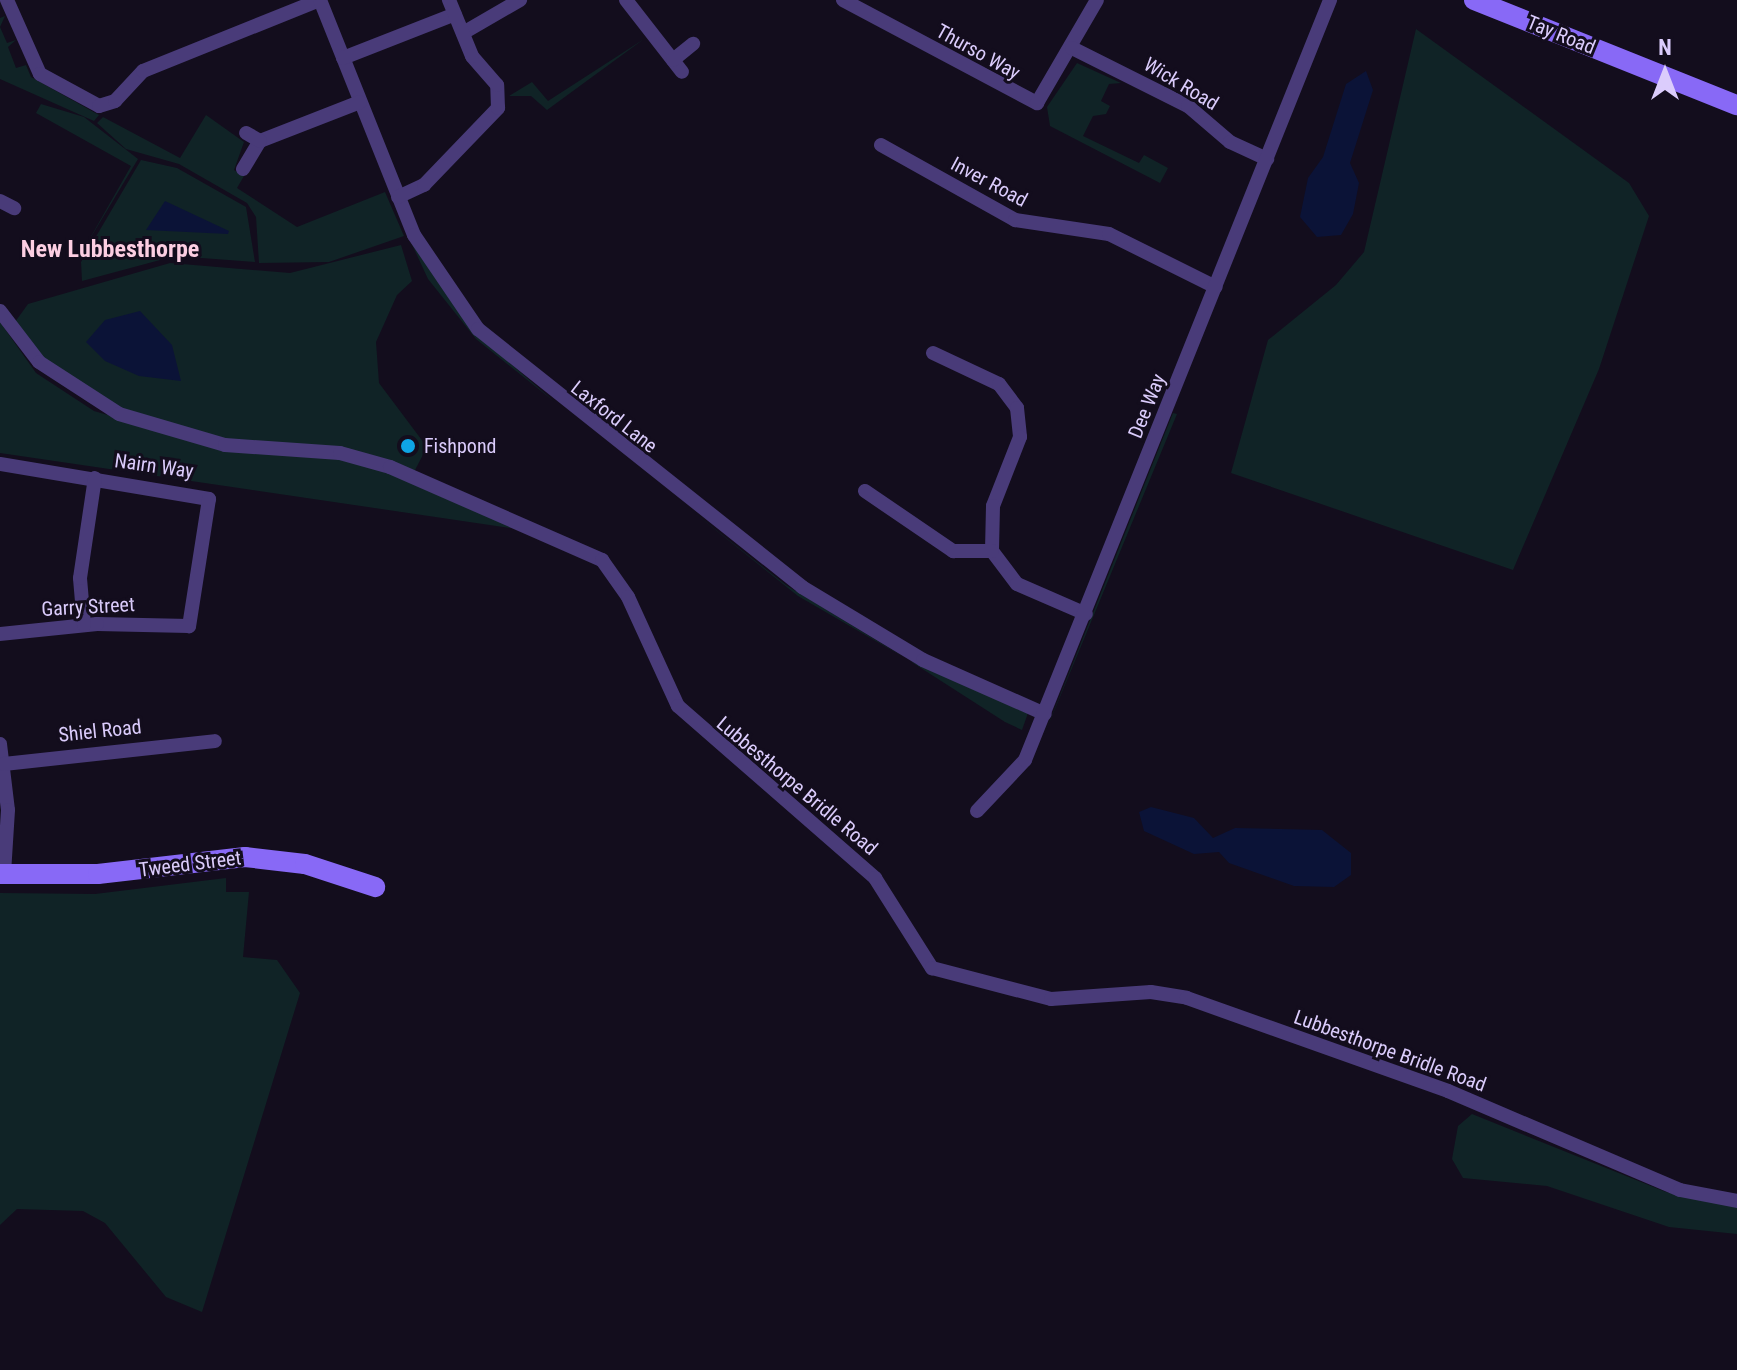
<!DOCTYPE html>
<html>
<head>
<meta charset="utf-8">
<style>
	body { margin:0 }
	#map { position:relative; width:1737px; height:1370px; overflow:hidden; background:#130d1d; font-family:"Roboto Condensed",sans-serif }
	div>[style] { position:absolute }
	.green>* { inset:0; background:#102326 }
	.water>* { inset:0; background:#0b1337 }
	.street>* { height:14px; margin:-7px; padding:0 7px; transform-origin:7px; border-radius:7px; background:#493b79 }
	.secondary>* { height:20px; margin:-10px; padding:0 10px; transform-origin:10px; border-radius:10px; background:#8869f6 }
	.dots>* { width:22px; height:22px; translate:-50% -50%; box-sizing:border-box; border:4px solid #130d1d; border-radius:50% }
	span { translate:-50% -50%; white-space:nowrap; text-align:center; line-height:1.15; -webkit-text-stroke:6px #130d1d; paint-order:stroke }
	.street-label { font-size:20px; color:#dbccfc }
	.poi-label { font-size:20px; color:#dbccfc }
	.left { translate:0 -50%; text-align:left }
	.quarter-label { font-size:24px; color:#fccee2; font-weight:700 }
	.north { position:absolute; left:1625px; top:32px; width:80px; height:80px; -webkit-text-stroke:6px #130d1d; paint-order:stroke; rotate:0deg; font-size:22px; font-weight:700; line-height:32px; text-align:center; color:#dbccfc }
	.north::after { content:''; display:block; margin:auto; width:28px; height:36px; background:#dbccfc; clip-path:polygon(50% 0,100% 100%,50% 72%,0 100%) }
</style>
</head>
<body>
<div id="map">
	<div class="green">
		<i style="clip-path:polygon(5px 16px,0 27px,7px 43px,16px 40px,8px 47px,16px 68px,26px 65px,31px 77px,99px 115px,94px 121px,0 79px,0 18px)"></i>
		<i style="clip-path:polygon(1416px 29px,1629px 183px,1649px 216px,1599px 369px,1513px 570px,1231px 473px,1268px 340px,1336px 285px,1364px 252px)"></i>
		<i style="clip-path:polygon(644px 39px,547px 110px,531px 96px,509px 96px,532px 82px,548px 101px)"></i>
		<i style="clip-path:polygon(1077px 63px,1121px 83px,1109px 84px,1101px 101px,1110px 106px,1106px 114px,1093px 116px,1083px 136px,1139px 163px,1144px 155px,1168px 168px,1160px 183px,1050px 126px,1047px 107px)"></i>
		<i style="clip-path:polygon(41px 104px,84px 117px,138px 159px,85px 247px,131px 166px,36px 113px)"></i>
		<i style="clip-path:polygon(206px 115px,244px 142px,234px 170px,244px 176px,237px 188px,297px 227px,385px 192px,404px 236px,329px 262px,259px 263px,256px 217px,247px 203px,179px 164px,126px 149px,97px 123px,103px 117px,180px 158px)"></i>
		<i style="clip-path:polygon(141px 160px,177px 168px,246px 207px,255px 262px,175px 256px,82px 281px,81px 262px)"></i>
		<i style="clip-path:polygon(410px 240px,475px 333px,556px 403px,476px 339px,428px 279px)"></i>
		<i style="clip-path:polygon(401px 245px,412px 281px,397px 295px,376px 342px,379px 383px,427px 447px,414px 472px,234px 443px,118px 409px,41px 360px,15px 322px,28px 304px,170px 263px,290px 273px)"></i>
		<i style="clip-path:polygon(0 322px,36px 373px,94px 411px,224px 449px,357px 460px,538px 532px,0 453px)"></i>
		<i style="clip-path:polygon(1173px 413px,1177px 414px,1043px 738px)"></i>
		<i style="clip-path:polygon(688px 508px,786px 585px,905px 658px,798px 596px)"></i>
		<i style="clip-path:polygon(910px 661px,1028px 713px,1022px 730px,1005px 722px)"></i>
		<i style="clip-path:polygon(226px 878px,226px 892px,249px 892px,243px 957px,277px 960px,300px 993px,202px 1312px,166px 1297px,105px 1223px,83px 1211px,17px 1209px,0 1225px,0 893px,95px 894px)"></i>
		<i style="clip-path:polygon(1472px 1114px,1666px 1192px,1737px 1207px,1737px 1234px,1669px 1227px,1547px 1186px,1463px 1178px,1452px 1159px,1458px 1126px)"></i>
	</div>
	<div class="water">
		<i style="clip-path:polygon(1366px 71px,1373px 90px,1350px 163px,1359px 183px,1353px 214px,1341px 235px,1317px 237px,1300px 217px,1308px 178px,1323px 157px,1346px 84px)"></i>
		<i style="clip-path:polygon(165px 201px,229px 231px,228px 234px,146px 230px)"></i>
		<i style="clip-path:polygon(140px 311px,172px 345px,181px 381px,139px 376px,105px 361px,86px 342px,105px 320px)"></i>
		<i style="clip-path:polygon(1151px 807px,1194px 818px,1213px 838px,1235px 828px,1322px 830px,1351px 853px,1351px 875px,1334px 887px,1294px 886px,1229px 863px,1219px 852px,1194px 854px,1144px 831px,1139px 812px)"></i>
	</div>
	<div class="street">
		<i style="left:7px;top:0;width:81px;rotate:66deg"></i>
		<i style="left:40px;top:74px;width:67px;rotate:28.5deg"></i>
		<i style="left:99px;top:106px;width:17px;rotate:-17deg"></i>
		<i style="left:115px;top:101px;width:41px;rotate:-47deg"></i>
		<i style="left:143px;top:71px;width:191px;rotate:-21.9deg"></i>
		<i style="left:320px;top:0;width:253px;rotate:68.2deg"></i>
		<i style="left:414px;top:235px;width:114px;rotate:55.8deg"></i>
		<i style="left:478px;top:329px;width:414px;rotate:38.5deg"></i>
		<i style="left:802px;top:587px;width:141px;rotate:31.1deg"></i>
		<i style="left:923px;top:660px;width:133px;rotate:23.9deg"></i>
		<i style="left:626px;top:0;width:91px;rotate:52.1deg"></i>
		<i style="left:843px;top:0;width:220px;rotate:28deg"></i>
		<i style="left:1037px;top:103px;width:119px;rotate:-59.8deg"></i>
		<i style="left:463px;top:33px;width:66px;rotate:-30.1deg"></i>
		<i style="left:1072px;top:48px;width:130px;rotate:26.6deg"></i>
		<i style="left:1188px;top:106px;width:55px;rotate:40.6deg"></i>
		<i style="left:1230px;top:142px;width:41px;rotate:24.7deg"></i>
		<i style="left:343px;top:58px;width:120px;rotate:-21.4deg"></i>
		<i style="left:673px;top:60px;width:26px;rotate:-39deg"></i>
		<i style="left:260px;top:141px;width:107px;rotate:-21.3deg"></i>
		<i style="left:881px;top:145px;width:154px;rotate:29.2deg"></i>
		<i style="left:1015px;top:220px;width:95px;rotate:8.5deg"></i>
		<i style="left:1109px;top:234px;width:119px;rotate:26.4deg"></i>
		<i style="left:243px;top:169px;width:33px;rotate:-59deg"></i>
		<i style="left:260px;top:141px;width:16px;rotate:-150deg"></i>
		<i style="left:398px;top:197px;width:29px;rotate:-25deg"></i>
		<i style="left:424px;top:185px;width:107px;rotate:-46.1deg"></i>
		<i style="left:498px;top:108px;width:23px;rotate:-92deg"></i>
		<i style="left:497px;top:85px;width:38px;rotate:-131deg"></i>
		<i style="left:472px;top:56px;width:61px;rotate:-112.3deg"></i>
		<i style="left:0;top:201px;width:16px;rotate:27deg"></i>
		<i style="left:0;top:311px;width:64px;rotate:52.6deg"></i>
		<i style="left:39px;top:362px;width:95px;rotate:33deg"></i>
		<i style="left:119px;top:414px;width:110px;rotate:16.3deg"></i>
		<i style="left:225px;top:445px;width:115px;rotate:4deg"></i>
		<i style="left:340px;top:453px;width:52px;rotate:15.6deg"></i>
		<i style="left:390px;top:467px;width:232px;rotate:23.7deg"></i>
		<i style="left:602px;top:560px;width:45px;rotate:54.9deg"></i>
		<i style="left:628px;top:597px;width:120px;rotate:65.4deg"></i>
		<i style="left:678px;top:706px;width:262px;rotate:41.1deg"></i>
		<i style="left:875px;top:878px;width:107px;rotate:57.7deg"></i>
		<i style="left:932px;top:968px;width:123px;rotate:14.6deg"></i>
		<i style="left:1051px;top:999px;width:100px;rotate:-4deg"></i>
		<i style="left:1151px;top:992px;width:36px;rotate:9deg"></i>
		<i style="left:1187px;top:998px;width:277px;rotate:19.6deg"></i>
		<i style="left:1448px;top:1091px;width:252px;rotate:23.1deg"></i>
		<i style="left:1680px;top:1190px;width:58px;rotate:10.9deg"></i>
		<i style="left:933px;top:353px;width:73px;rotate:25.2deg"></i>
		<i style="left:999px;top:384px;width:30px;rotate:53deg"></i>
		<i style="left:1017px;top:408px;width:29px;rotate:84deg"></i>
		<i style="left:1020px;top:437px;width:74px;rotate:111.4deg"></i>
		<i style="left:993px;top:506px;width:45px;rotate:91.3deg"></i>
		<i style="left:992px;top:551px;width:41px;rotate:52.9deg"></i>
		<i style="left:1017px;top:584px;width:75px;rotate:23.5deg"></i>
		<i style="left:0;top:464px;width:212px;rotate:9.5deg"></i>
		<i style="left:209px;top:499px;width:129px;rotate:98.9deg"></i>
		<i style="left:189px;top:626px;width:92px;rotate:-178.8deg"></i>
		<i style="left:97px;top:624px;width:98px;rotate:174.1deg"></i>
		<i style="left:865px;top:491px;width:107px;rotate:34.3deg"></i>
		<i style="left:953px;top:551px;width:39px"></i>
		<i style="left:84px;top:625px;width:47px;rotate:-94.9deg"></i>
		<i style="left:80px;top:578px;width:101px;rotate:-81.5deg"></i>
		<i style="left:0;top:744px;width:66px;rotate:83.1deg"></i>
		<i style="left:8px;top:810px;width:64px;rotate:93.6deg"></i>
		<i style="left:4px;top:764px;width:212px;rotate:-6.2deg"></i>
		<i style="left:977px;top:811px;width:70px;rotate:-46.7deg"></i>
		<i style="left:1025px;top:760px;width:819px;rotate:-68.13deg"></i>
	</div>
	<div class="secondary">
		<i style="left:1474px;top:0;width:283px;rotate:21.8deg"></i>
		<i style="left:0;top:874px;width:98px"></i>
		<i style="left:98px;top:874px;width:148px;rotate:-6.6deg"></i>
		<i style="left:245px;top:857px;width:60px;rotate:6.7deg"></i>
		<i style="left:305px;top:864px;width:74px;rotate:18.2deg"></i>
	</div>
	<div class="dots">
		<i style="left:408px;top:446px;background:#0ea5e5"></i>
	</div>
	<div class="street-label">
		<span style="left:1561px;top:35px;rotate:22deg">Tay Road</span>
		<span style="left:978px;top:52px;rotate:29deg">Thurso Way</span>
		<span style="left:1181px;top:84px;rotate:31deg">Wick Road</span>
		<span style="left:989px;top:182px;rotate:28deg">Inver Road</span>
		<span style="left:1147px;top:406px;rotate:-68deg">Dee Way</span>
		<span style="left:614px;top:417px;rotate:38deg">Laxford Lane</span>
		<span style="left:154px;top:466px;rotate:8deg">Nairn Way</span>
		<span style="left:88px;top:607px;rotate:-3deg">Garry Street</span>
		<span style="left:100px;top:731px;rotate:-6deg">Shiel Road</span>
		<span style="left:797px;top:786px;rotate:40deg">Lubbesthorpe Bridle Road</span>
		<span style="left:190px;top:864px;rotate:-7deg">Tweed Street</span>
		<span style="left:1390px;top:1051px;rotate:20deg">Lubbesthorpe Bridle Road</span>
	</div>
	<div class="poi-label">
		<span class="left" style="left:424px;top:446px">Fishpond</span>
	</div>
	<div class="quarter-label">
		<span style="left:110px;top:250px">New Lubbesthorpe</span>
	</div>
	<div class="north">N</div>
</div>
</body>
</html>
